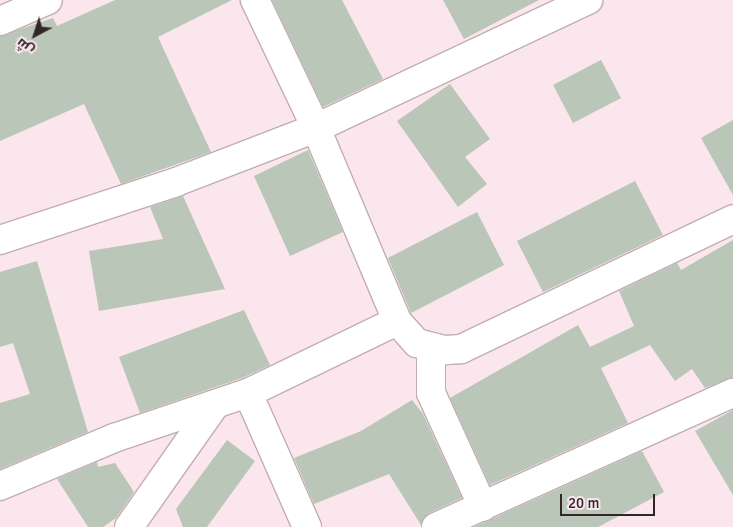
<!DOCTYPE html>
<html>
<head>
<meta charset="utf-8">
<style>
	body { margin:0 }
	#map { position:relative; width:733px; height:527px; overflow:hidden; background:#fae6ec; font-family:Signika,Cairo,sans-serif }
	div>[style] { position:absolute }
	.building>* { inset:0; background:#b9c6b8 }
	.roads { filter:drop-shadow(1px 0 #c1aeb4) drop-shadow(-1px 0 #c1aeb4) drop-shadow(0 1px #c1aeb4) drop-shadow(0 -1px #c1aeb4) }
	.street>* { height:28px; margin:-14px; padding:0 14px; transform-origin:14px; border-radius:14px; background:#fff }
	span { translate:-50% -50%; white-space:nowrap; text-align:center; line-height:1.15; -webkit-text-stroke:4.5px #fae6ec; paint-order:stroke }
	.north { position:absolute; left:10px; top:10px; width:50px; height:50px; -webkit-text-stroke:4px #fae6ec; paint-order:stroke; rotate:220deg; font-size:14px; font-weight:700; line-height:20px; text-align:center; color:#2f2729 }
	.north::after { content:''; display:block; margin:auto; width:18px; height:22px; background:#2f2729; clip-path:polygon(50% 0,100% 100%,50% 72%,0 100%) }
	.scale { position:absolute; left:560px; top:494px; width:95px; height:22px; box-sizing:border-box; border:2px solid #2f2729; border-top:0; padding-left:6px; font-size:15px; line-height:18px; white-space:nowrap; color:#2f2729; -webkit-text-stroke:4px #fae6ec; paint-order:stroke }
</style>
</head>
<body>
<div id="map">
	<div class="building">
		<i style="clip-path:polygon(115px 0,232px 0,158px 37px,211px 152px,121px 184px,84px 104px,0 141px,0 36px,53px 18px,57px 26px)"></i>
		<i style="clip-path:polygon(272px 0,342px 0,383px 79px,323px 107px)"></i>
		<i style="clip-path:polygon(443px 0,539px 0,464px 39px)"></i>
		<i style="clip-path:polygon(601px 60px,621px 98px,573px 123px,553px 85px)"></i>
		<i style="clip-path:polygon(450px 84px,490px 139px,465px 157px,487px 184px,458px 207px,397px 121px)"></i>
		<i style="clip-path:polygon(733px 120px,733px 195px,701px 138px)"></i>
		<i style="clip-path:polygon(308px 150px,343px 232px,290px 256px,254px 176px)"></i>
		<i style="clip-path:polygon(635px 181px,663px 235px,543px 292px,517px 241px)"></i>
		<i style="clip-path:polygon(183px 196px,225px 289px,99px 311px,89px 251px,163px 239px,150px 207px)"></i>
		<i style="clip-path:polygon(477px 212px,504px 265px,411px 313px,388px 258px)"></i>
		<i style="clip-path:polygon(733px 240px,733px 378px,705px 388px,692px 369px,675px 381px,650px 345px,601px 368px,628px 423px,490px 485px,450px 398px,578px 325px,590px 347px,634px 326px,619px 291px,677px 263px,681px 270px)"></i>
		<i style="clip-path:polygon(37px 261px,88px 432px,0 469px,0 403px,30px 394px,13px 343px,0 347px,0 272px)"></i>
		<i style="clip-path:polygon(244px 310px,270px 365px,242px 378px,140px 413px,119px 357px)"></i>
		<i style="clip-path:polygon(412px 400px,423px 414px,462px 498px,429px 513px,421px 525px,389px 474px,314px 504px,294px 458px,361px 431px)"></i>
		<i style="clip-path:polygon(733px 410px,733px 495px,695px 431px)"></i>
		<i style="clip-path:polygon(227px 440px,255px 461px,207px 527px,183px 527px,176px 509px)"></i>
		<i style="clip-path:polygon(642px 451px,664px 492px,598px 527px,474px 527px)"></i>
		<i style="clip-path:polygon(97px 462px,98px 467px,115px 463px,134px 492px,116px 518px,103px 527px,88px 527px,57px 479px)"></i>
	</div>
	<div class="roads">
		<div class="street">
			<i style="left:255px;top:0;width:142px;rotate:64.5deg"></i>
			<i style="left:316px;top:128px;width:209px;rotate:67.2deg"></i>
			<i style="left:397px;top:321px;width:30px;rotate:48deg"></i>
			<i style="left:417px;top:343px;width:30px;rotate:14deg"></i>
			<i style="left:446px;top:350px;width:15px;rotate:-4deg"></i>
			<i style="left:461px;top:349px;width:301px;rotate:-25.5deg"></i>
			<i style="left:0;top:21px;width:52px;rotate:-23.6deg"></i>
			<i style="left:0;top:240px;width:185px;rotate:-18.2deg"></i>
			<i style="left:176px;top:182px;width:150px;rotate:-21.1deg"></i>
			<i style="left:316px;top:128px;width:301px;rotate:-25.2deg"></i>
			<i style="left:431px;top:348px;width:45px;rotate:90deg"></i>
			<i style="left:431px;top:393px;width:125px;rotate:65.5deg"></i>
			<i style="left:0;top:486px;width:124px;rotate:-22.8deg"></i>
			<i style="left:114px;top:438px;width:141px;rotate:-18.6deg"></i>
			<i style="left:129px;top:527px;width:148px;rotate:-54.9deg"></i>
			<i style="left:307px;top:527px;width:146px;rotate:-113.8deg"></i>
			<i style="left:248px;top:393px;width:165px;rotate:-25.8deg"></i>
			<i style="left:436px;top:527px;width:326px;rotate:-24.3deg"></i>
		</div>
	</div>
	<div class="north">ش</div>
	<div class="scale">20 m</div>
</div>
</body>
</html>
